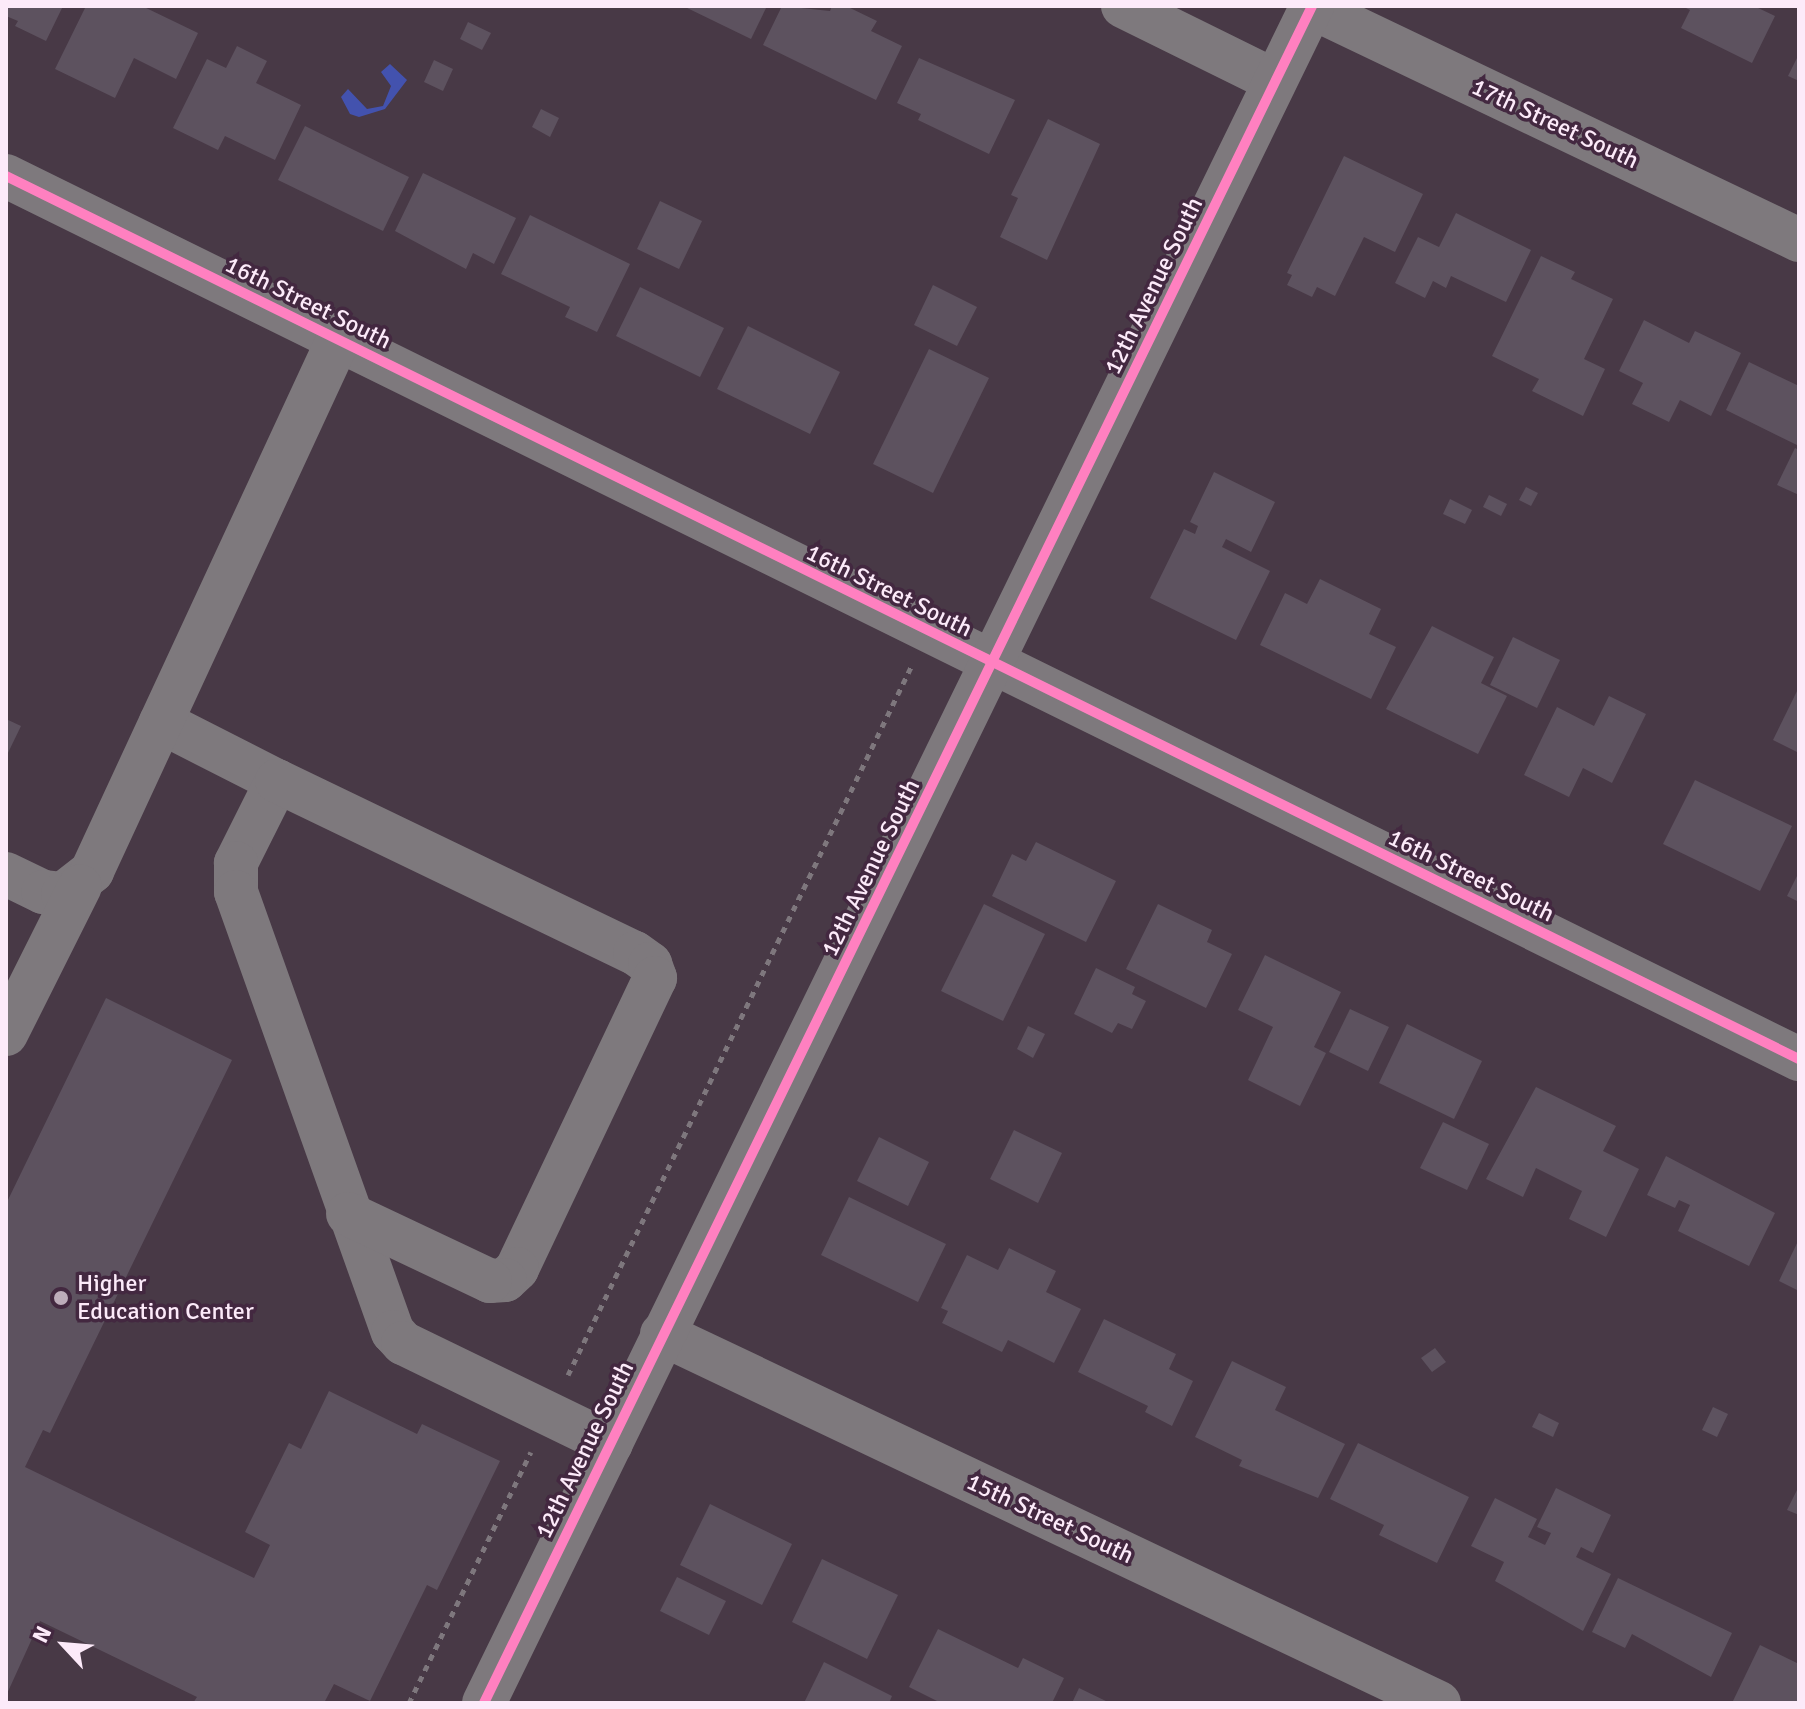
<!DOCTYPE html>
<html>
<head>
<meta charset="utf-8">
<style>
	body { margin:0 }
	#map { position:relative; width:1805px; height:1709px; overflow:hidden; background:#483946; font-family:Signika,sans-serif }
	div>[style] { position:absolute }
	.water>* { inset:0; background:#4352ae }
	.building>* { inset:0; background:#5d525f }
	.path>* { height:5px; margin-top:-2.5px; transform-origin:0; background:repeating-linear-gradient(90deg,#7e777d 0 6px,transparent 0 12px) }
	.minor>* { height:44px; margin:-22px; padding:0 22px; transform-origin:22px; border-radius:22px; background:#7e797d }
	.cycleway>* { height:10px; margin:-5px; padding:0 5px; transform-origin:5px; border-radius:5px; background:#ff80c0 }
	.dots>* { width:22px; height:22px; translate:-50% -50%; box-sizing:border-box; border:4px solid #432840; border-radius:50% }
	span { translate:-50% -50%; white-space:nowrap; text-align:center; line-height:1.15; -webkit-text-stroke:7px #432840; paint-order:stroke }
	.street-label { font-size:24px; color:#fceaf9 }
	.poi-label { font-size:24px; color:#fceaf9 }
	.left { translate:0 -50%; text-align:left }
	.frame { position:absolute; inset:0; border:8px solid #fceaf9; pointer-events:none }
	.north { position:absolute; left:24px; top:1605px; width:80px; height:80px; -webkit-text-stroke:6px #432840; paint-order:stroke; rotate:296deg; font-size:22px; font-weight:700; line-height:32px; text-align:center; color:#fceaf9 }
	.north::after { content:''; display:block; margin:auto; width:28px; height:36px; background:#fceaf9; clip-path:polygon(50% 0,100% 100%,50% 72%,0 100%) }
</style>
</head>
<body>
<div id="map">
	<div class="water">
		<i style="clip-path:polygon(390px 64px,407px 80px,385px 109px,359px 117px,350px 114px,341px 97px,348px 89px,367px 109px,383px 106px,391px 86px,381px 72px)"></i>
	</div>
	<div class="building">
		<i style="clip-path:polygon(6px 6px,63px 6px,46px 41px,15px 26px,18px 21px,6px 16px)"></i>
		<i style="clip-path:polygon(86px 6px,142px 6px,198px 33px,176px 79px,134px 58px,115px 98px,55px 69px)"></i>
		<i style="clip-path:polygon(683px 6px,767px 6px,751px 39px)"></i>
		<i style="clip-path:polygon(782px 6px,830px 11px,832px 6px,846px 6px,877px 21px,871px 31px,902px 46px,876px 100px,763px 45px)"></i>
		<i style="clip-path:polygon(1682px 6px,1754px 6px,1775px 16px,1752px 63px,1681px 28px,1690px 10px)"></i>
		<i style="clip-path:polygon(468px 22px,491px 33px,482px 50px,460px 39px)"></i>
		<i style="clip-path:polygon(237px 46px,267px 61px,256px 83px,301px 105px,275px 160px,225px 136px,218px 150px,173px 128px,207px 59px,226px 68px)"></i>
		<i style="clip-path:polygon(1799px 54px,1799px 81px,1788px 76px)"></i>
		<i style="clip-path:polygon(919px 58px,1015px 100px,989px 154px,918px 120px,921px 114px,897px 103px)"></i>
		<i style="clip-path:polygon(434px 60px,453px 69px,443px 91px,424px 82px)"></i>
		<i style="clip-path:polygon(541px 109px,559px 118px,550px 137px,532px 127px)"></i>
		<i style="clip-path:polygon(1048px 119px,1100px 144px,1047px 260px,1000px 237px,1018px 198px,1011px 195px)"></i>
		<i style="clip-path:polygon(305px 126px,409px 177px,383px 231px,278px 180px)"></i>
		<i style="clip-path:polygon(1344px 156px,1423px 194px,1395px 252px,1364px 237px,1335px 296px,1317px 287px,1312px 297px,1287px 285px,1292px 275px,1287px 273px)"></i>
		<i style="clip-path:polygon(423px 173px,516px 218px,494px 264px,473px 253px,466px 269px,395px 231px)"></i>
		<i style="clip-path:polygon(660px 201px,702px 221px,679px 269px,637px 249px)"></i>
		<i style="clip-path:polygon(1456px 213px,1531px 250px,1506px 302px,1451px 276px,1446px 288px,1433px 281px,1425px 298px,1395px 283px,1418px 237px,1439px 247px)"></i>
		<i style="clip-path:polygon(530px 215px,630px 264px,597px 332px,565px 317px,570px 307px,501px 274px)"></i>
		<i style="clip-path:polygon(1541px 256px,1575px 272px,1571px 279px,1613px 299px,1584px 359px,1605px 369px,1583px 416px,1532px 391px,1539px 379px,1492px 356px)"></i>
		<i style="clip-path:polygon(933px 285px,977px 307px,957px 346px,914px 325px)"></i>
		<i style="clip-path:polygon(640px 287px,724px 328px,700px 377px,616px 336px)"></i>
		<i style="clip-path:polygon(1644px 320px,1689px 343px,1695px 331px,1741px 353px,1711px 416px,1680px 400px,1669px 422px,1632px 404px,1643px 383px,1619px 371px)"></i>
		<i style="clip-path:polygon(748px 326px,840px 372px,810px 434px,717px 389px)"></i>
		<i style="clip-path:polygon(929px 349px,989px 378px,933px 493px,873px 464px)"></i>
		<i style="clip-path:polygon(1749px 362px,1799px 386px,1799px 446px,1726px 410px)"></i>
		<i style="clip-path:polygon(1795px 448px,1799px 450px,1799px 495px,1777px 485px)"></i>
		<i style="clip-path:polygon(1214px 472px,1275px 502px,1251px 552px,1226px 539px,1222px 547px,1270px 571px,1236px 640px,1150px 598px,1184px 529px,1195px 534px,1198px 526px,1190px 522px)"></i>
		<i style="clip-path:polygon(1526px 487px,1538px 493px,1531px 506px,1519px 500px)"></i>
		<i style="clip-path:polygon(1489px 495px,1507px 504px,1501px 516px,1483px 507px)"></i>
		<i style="clip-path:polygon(1450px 499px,1472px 510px,1465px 524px,1443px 514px)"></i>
		<i style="clip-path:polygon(1320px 579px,1381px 609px,1369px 634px,1396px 647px,1371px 699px,1260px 645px,1285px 593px,1307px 604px)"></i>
		<i style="clip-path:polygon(1432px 626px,1494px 657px,1481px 683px,1507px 696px,1478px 754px,1386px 709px)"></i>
		<i style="clip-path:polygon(1513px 637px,1560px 660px,1537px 708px,1490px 685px)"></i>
		<i style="clip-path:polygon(1799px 687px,1799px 753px,1773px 740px)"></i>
		<i style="clip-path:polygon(1609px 696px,1646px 714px,1612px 783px,1583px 768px,1569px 797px,1524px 775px,1557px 707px,1594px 726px)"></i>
		<i style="clip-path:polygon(6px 719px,21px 726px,6px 757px)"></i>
		<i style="clip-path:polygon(1695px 780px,1792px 826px,1760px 891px,1663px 844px)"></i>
		<i style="clip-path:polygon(1036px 842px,1116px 881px,1086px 942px,992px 896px,1012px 854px,1026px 861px)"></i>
		<i style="clip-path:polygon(1799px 872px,1799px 902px,1787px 896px)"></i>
		<i style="clip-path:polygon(984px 904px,1045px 934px,1003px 1021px,941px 991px)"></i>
		<i style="clip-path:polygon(1158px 904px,1212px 930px,1207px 942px,1232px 954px,1206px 1008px,1126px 969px)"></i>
		<i style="clip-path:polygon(1265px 955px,1341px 992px,1314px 1047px,1326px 1053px,1300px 1106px,1248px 1080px,1273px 1027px,1238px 1010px)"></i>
		<i style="clip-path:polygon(1096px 968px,1135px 987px,1132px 994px,1146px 1001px,1132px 1029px,1118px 1023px,1112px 1033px,1074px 1014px)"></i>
		<i style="clip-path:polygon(106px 998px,232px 1060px,50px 1433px,43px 1430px,25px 1467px,254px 1578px,270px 1545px,245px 1532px,289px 1443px,301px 1449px,329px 1391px,417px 1434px,422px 1424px,500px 1461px,437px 1590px,427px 1585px,370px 1701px,334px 1684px,324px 1703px,193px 1703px,197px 1697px,40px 1621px,6px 1696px,6px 1204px)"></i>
		<i style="clip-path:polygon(1350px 1009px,1389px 1027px,1368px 1071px,1329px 1052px)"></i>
		<i style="clip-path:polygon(1407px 1024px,1482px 1061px,1454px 1119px,1379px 1083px)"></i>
		<i style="clip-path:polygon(1028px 1026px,1045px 1034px,1033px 1058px,1017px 1049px)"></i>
		<i style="clip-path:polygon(1536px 1087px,1616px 1126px,1603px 1151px,1639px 1169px,1606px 1237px,1569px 1219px,1582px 1191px,1536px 1168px,1523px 1197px,1486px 1179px)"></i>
		<i style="clip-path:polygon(1443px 1122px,1489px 1144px,1467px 1190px,1420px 1168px)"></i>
		<i style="clip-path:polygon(1014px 1130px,1062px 1153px,1038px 1203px,990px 1179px)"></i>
		<i style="clip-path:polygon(879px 1137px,929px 1162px,908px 1206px,857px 1181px)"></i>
		<i style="clip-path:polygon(1666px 1156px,1775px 1213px,1749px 1266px,1678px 1231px,1690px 1205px,1679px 1200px,1675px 1208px,1647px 1195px)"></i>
		<i style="clip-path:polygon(849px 1197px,946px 1244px,918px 1302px,821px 1255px)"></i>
		<i style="clip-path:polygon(1799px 1239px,1799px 1291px,1779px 1281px)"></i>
		<i style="clip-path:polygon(1009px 1248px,1056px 1271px,1046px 1292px,1081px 1309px,1054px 1363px,1008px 1340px,1002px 1352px,942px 1323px,948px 1311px,941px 1308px,967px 1255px,998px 1270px)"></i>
		<i style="clip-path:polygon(1104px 1319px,1176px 1354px,1169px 1369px,1193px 1381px,1172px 1426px,1145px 1412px,1148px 1406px,1078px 1372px)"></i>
		<i style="clip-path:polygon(1435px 1348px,1446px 1362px,1432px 1372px,1421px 1358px)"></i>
		<i style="clip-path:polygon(1232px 1361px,1286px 1387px,1275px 1410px,1345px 1444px,1318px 1498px,1239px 1466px,1242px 1460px,1195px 1437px)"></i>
		<i style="clip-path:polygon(1713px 1407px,1728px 1414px,1717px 1437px,1702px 1430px)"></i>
		<i style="clip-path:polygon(1539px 1413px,1559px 1423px,1553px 1437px,1532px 1427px)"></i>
		<i style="clip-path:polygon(1358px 1443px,1469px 1497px,1437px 1563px,1379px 1535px,1384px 1525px,1330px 1499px)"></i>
		<i style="clip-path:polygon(1799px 1486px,1799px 1515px,1787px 1510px)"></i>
		<i style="clip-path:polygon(1556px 1488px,1611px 1515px,1593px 1553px,1581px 1547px,1576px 1557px,1611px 1574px,1583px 1631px,1495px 1581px,1504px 1562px,1471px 1546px,1495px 1498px,1537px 1519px,1528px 1537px,1545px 1545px,1551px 1533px,1537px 1527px)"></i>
		<i style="clip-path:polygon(710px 1504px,792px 1544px,762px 1605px,680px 1565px)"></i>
		<i style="clip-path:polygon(822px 1559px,898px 1595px,867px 1659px,792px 1622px)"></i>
		<i style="clip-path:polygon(677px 1577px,726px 1601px,709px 1635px,660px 1611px)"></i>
		<i style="clip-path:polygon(1618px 1578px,1732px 1633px,1711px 1677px,1632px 1634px,1625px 1648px,1592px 1632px)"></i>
		<i style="clip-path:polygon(938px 1629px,1018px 1668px,1023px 1658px,1064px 1678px,1052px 1703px,941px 1703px,909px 1687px)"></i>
		<i style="clip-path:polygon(1760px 1645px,1799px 1664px,1799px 1703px,1732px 1703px)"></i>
		<i style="clip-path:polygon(824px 1662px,892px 1696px,889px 1703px,804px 1703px)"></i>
		<i style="clip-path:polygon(1079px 1688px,1110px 1703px,1072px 1703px)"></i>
	</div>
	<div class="path">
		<i style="left:568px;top:1375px;width:787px;rotate:-64.15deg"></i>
		<i style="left:409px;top:1703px;width:279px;rotate:-64.1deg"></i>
	</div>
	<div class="minor">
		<i style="left:1123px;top:6px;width:169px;rotate:26.3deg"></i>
		<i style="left:1311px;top:7px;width:541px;rotate:25.52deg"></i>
		<i style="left:6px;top:176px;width:1999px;rotate:26.22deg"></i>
		<i style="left:161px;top:722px;width:130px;rotate:27deg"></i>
		<i style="left:277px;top:781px;width:92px;rotate:116.6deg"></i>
		<i style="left:236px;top:863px;width:29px;rotate:90deg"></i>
		<i style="left:236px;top:892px;width:467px;rotate:70.4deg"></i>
		<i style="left:393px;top:1332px;width:15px;rotate:48deg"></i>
		<i style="left:403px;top:1343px;width:231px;rotate:25.9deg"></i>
		<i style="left:277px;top:781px;width:397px;rotate:25.7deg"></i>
		<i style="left:635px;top:953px;width:19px;rotate:36deg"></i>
		<i style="left:650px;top:964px;width:15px;rotate:70deg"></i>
		<i style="left:655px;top:978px;width:322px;rotate:115.4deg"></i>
		<i style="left:517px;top:1269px;width:16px;rotate:137deg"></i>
		<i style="left:505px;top:1280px;width:15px;rotate:176deg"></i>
		<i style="left:490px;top:1281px;width:157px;rotate:-154.7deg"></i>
		<i style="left:6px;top:874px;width:41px;rotate:25.9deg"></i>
		<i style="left:43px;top:892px;width:20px;rotate:6deg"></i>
		<i style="left:63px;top:894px;width:37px;rotate:-38deg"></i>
		<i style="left:92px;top:871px;width:585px;rotate:-65.14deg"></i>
		<i style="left:6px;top:1034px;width:165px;rotate:-63.4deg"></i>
		<i style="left:662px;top:1334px;width:860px;rotate:25.4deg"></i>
		<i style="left:484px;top:1703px;width:1888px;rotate:-63.99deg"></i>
	</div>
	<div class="cycleway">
		<i style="left:6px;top:176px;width:1999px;rotate:26.22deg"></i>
		<i style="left:484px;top:1703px;width:1888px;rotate:-63.99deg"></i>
	</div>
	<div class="dots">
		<i style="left:61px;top:1298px;background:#bdacba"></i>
	</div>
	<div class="street-label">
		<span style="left:1555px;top:124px;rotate:25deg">17th Street South</span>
		<span style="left:1154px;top:286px;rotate:-64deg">12th Avenue South</span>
		<span style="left:308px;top:303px;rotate:26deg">16th Street South</span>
		<span style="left:889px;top:591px;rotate:26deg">16th Street South</span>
		<span style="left:871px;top:868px;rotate:-64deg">12th Avenue South</span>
		<span style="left:1471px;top:876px;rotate:26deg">16th Street South</span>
		<span style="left:585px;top:1450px;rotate:-64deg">12th Avenue South</span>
		<span style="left:1050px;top:1519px;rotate:25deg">15th Street South</span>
	</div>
	<div class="poi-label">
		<span class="left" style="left:77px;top:1298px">Higher<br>Education Center</span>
	</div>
	<div class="frame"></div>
	<div class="north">N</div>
</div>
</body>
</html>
